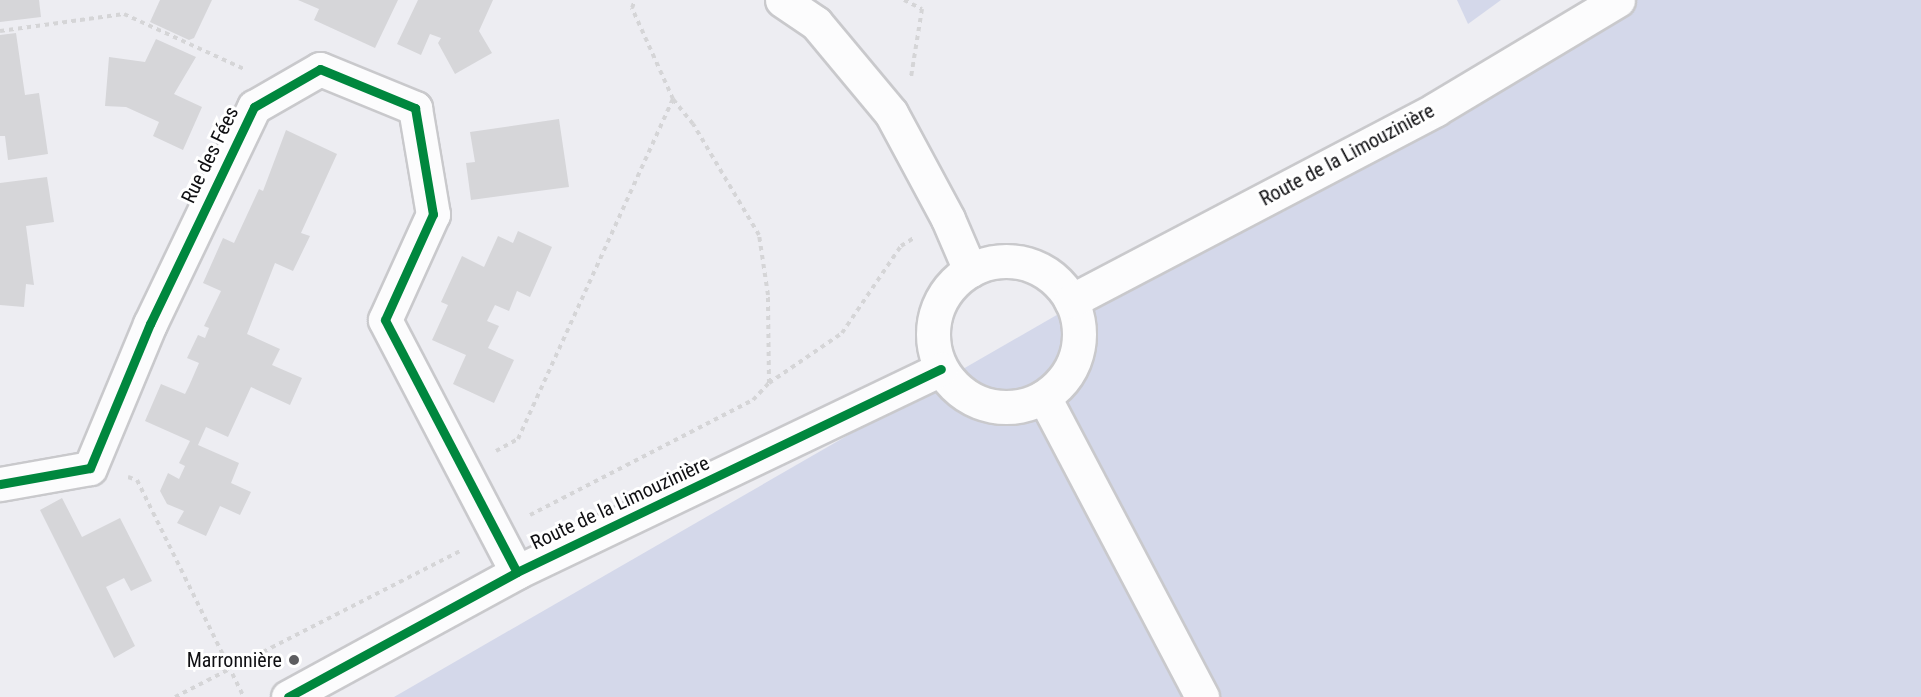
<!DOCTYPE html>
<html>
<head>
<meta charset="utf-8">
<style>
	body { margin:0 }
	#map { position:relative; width:1921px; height:697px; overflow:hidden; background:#ededf2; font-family:"Roboto Condensed",sans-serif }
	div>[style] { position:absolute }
	.green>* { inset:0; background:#d4d8ea }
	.building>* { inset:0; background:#d6d6d9 }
	.path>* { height:4px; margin-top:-2px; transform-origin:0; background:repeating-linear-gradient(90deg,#d5d5d7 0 4.5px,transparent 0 9px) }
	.roads { filter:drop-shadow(2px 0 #c9c9cc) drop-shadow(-2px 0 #c9c9cc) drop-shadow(0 2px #c9c9cc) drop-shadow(0 -2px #c9c9cc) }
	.minor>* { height:33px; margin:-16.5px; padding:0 16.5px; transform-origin:16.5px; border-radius:16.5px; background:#fcfcfd }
	.tertiary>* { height:33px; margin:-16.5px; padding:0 16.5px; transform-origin:16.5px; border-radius:16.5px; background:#fcfcfd }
	.tertiary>.ring { margin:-16.5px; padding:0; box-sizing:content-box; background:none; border:33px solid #fcfcfd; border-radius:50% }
	.cycleway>* { height:9px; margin:-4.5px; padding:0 4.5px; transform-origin:4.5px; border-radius:4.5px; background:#00873e }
	.dots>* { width:16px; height:16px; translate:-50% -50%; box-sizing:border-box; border:3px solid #fff; border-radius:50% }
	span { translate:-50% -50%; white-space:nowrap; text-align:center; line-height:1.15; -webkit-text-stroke:6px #fff; paint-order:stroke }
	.street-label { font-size:20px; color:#0f0f12 }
	.poi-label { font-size:20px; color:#0f0f12 }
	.right { translate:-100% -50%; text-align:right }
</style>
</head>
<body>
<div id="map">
	<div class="green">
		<i style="clip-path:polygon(1457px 0,1501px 0,1468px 24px)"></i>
		<i style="clip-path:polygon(1603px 0,1921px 0,1921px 697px,394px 697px)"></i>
	</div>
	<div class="building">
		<i style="clip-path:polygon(0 0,39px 0,41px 17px,0 22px)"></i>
		<i style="clip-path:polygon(160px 0,212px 0,194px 38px,189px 40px,150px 22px)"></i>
		<i style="clip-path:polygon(298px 0,398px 0,375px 48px,314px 20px,319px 9px)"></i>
		<i style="clip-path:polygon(418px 0,493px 0,479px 31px,492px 53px,455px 74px,438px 43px,441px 38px,430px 34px,421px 55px,397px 44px)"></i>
		<i style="clip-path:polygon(16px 33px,25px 95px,39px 93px,48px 154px,8px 160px,5px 136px,0 136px,0 35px)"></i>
		<i style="clip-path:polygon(156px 39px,196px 57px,174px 94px,202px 107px,183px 150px,153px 136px,159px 122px,126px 107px,105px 106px,109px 57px,145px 62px)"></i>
		<i style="clip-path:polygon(559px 119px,569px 187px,471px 200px,466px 163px,475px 162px,470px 132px)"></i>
		<i style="clip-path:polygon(286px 130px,337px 154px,301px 233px,310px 236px,293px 271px,275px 263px,247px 334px,280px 349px,272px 365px,302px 378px,290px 405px,251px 387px,228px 437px,206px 427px,198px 445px,239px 463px,231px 483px,251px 492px,240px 515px,220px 506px,206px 536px,177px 523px,184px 511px,167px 504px,160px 491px,168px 473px,179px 479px,185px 466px,179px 463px,190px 441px,145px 421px,161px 384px,185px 394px,189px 386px,199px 363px,187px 358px,198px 335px,205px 338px,209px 328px,204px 326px,221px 291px,203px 283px,223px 238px,234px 243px,259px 189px,263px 191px)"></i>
		<i style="clip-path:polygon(47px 177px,54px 222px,26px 226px,34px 285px,26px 284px,24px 307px,0 305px,0 183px)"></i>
		<i style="clip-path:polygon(518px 231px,552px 247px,530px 297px,517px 291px,509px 311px,495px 305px,487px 321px,499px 326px,488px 348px,514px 360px,494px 403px,453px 384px,466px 355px,432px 340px,448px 305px,441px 302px,462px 256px,484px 267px,498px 236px,513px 243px)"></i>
		<i style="clip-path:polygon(62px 498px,82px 537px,120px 518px,152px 581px,131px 591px,124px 578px,106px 587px,135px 646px,114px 658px,40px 510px)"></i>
	</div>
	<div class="path">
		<i style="left:904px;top:0;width:20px;rotate:27deg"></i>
		<i style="left:922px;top:9px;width:69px;rotate:99.2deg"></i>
		<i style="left:0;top:31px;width:125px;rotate:-7.8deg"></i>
		<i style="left:124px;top:14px;width:132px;rotate:24.6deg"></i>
		<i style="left:769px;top:383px;width:88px;rotate:-34.4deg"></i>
		<i style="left:842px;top:333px;width:105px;rotate:-55.9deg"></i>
		<i style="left:901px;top:246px;width:15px;rotate:-32deg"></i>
		<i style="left:496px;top:451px;width:25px;rotate:-29deg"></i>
		<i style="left:518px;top:439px;width:374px;rotate:-65.5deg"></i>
		<i style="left:673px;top:99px;width:100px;rotate:-114.3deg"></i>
		<i style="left:632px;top:8px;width:9px;rotate:-69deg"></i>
		<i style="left:128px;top:477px;width:9px;rotate:18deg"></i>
		<i style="left:137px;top:480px;width:242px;rotate:63.8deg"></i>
		<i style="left:530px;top:515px;width:251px;rotate:-27.3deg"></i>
		<i style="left:753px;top:400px;width:23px;rotate:-47deg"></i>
		<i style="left:769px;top:383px;width:88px;rotate:-90.7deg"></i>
		<i style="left:768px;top:295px;width:61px;rotate:-98.5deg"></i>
		<i style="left:759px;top:235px;width:129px;rotate:-120.7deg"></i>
		<i style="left:693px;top:124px;width:32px;rotate:-129deg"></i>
		<i style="left:175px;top:697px;width:322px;rotate:-27.1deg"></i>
	</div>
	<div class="roads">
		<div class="minor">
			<i style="left:782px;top:0;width:41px;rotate:34.1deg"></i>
			<i style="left:816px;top:23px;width:117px;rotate:50.2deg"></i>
			<i style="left:891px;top:113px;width:120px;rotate:61.7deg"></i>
			<i style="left:948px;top:219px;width:56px;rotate:66.7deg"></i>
			<i style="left:1044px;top:397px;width:339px;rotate:62.2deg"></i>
			<i style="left:0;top:484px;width:91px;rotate:-10.1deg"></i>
			<i style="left:90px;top:468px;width:156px;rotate:-67.4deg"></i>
			<i style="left:150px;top:324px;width:241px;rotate:-64.4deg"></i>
			<i style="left:254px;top:107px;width:76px;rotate:-29.9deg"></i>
			<i style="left:320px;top:69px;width:103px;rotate:22.3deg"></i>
			<i style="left:415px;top:108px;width:108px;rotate:80.4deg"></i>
			<i style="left:433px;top:214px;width:116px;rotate:114.4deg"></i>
			<i style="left:385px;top:320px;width:284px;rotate:62.4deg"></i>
		</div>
		<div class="tertiary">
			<i class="ring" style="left:933px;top:261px;width:113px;height:113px"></i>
			<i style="left:1071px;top:301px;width:412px;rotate:-27.7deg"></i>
			<i style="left:1436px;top:109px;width:212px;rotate:-30.9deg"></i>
			<i style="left:288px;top:697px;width:261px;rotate:-28.6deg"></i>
			<i style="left:517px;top:572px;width:470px;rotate:-25.6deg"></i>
		</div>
	</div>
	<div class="cycleway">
		<i style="left:0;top:484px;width:91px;rotate:-10.1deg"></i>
		<i style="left:90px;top:468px;width:156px;rotate:-67.4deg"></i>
		<i style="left:150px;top:324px;width:241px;rotate:-64.4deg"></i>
		<i style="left:254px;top:107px;width:76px;rotate:-29.9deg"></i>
		<i style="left:320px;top:69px;width:103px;rotate:22.3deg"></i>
		<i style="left:415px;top:108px;width:108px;rotate:80.4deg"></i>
		<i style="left:433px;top:214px;width:116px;rotate:114.4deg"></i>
		<i style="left:385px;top:320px;width:284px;rotate:62.4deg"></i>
		<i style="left:288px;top:697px;width:261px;rotate:-28.6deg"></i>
		<i style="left:517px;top:572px;width:470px;rotate:-25.6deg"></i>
	</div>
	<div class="dots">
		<i style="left:294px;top:660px;background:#5d5d60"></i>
	</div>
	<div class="street-label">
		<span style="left:210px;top:155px;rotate:-64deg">Rue des Fées</span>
		<span style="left:1347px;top:155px;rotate:-28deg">Route de la Limouzinière</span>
		<span style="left:620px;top:503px;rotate:-25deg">Route de la Limouzinière</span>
	</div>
	<div class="poi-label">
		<span class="right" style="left:282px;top:660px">Marronnière</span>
	</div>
</div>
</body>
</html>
